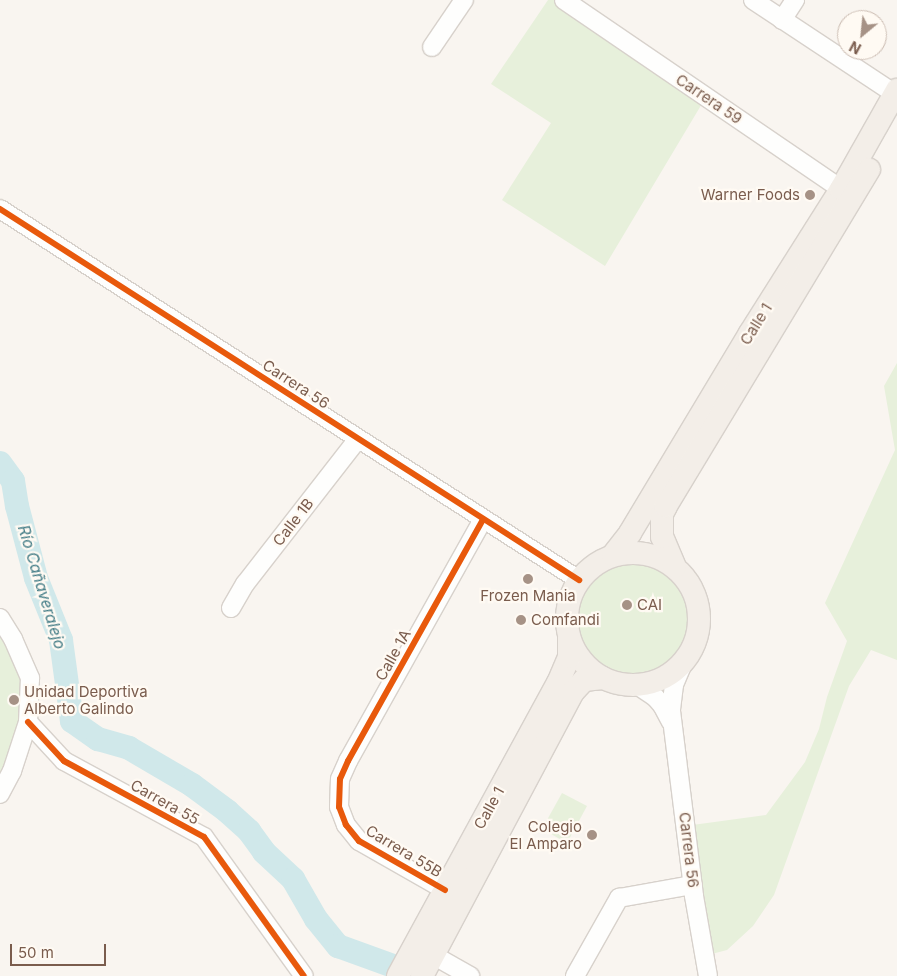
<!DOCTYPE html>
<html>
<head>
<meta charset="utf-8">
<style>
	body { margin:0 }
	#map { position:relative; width:897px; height:976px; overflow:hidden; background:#f9f5f0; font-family:Inter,sans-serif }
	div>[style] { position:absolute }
	.green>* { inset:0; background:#e7f0db }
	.round { border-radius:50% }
	.river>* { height:24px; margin:-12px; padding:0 12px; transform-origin:12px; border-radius:12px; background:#d0e8ea }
	.roads { filter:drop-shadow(1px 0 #d7d1cb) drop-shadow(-1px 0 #d7d1cb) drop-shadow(0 1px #d7d1cb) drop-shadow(0 -1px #d7d1cb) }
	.minor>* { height:18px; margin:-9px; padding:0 9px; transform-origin:9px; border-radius:9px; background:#fefefd }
	.major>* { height:22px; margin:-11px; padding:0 11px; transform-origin:11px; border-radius:11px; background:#f3eee8 }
	.major>.ring { margin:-11px; padding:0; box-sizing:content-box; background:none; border:22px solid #f3eee8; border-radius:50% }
	.cycleway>* { height:6px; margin:-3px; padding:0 3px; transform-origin:3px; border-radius:3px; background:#e8590c }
	.dots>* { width:14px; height:14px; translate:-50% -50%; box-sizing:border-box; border:2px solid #fffaf3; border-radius:50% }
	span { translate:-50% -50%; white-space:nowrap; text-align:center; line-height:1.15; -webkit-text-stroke:4.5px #fffaf3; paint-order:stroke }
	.street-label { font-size:15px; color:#7a5c4d }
	.poi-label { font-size:15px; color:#7a5c4d }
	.right { translate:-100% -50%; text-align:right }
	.left { translate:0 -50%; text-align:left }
	.water-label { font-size:16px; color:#437c86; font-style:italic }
	.north { position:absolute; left:837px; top:10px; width:50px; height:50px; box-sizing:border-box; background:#fffaf3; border:1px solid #cabbb1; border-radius:50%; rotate:208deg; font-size:14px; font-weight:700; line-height:20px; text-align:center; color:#7a5c4d }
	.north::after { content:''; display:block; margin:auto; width:18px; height:22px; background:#a69286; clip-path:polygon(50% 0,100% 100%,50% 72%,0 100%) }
	.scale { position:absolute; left:10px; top:944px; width:96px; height:22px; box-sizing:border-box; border:2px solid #7a5c4d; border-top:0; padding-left:6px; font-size:15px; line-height:18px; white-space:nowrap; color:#7a5c4d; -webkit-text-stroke:4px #fffaf3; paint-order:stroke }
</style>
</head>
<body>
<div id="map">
	<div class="green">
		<i style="clip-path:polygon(548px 0,564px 0,706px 97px,605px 266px,502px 200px,551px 123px,491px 84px)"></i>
		<i style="clip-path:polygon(897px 363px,897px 660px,871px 650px,849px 686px,774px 895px,753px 926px,727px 950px,704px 956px,685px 826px,766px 815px,805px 762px,819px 729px,827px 697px,847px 641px,825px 603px,895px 450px,884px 386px)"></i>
		<i class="round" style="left:567px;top:553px;width:132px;height:132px"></i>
		<i style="clip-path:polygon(0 618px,30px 678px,28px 722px,0 794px)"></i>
		<i style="clip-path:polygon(562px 793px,587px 806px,567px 843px,542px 829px)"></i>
	</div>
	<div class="river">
		<i style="left:0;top:463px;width:22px;rotate:54deg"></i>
		<i style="left:13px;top:481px;width:25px;rotate:81deg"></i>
		<i style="left:17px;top:506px;width:74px;rotate:75.2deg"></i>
		<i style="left:36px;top:578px;width:67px;rotate:68deg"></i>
		<i style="left:61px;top:640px;width:82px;rotate:82.3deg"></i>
		<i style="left:72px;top:721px;width:32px;rotate:35deg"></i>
		<i style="left:98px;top:739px;width:32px;rotate:16deg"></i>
		<i style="left:129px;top:748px;width:73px;rotate:30.4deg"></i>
		<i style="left:192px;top:785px;width:44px;rotate:36.6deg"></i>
		<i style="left:227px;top:811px;width:30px;rotate:42deg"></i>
		<i style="left:249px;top:831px;width:26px;rotate:54deg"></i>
		<i style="left:264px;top:852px;width:40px;rotate:43deg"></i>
		<i style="left:293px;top:879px;width:46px;rotate:60.1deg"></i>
		<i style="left:316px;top:919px;width:35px;rotate:51deg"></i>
		<i style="left:338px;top:946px;width:88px;rotate:19.9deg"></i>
	</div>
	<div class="roads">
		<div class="minor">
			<i style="left:564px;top:0;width:346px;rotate:34.3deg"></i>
			<i style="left:753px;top:0;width:170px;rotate:33.5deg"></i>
			<i style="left:782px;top:20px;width:24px;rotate:-57deg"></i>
			<i style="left:432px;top:47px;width:57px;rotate:-55.8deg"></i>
			<i style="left:0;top:209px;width:688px;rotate:32.65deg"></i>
			<i style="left:231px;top:608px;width:28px;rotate:-60deg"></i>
			<i style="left:245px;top:584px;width:184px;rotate:-52.1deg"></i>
			<i style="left:0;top:618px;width:25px;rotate:58deg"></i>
			<i style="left:13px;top:639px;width:43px;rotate:66.4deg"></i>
			<i style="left:30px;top:678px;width:44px;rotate:92.6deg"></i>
			<i style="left:28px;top:722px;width:52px;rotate:108.1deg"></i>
			<i style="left:12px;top:771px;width:26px;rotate:118deg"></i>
			<i style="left:684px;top:661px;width:26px;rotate:113deg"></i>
			<i style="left:674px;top:685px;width:26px;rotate:97deg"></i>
			<i style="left:671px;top:711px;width:186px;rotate:82.9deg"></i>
			<i style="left:694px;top:896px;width:81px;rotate:80.1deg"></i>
			<i style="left:637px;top:685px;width:22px;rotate:34deg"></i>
			<i style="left:655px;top:697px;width:11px;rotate:49deg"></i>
			<i style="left:662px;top:705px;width:19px;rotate:62deg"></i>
			<i style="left:28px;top:722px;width:53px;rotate:47.3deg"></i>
			<i style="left:64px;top:761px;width:159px;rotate:28.5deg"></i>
			<i style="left:204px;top:837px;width:171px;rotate:54.3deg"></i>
			<i style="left:445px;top:890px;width:99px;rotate:-150.3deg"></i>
			<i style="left:359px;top:841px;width:21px;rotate:-129deg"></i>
			<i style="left:346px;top:825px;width:19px;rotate:-111deg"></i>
			<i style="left:339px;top:807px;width:28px;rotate:-88deg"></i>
			<i style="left:340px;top:779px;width:20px;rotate:-66deg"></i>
			<i style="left:348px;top:761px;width:277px;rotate:-60.8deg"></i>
			<i style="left:433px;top:955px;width:43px;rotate:29.6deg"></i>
			<i style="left:575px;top:976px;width:90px;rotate:-60.6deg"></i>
			<i style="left:619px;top:898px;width:75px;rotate:-10deg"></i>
		</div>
		<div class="major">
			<i class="ring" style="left:567px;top:553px;width:110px;height:110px"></i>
			<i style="left:613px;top:555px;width:28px;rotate:-52deg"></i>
			<i style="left:630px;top:533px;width:233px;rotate:-59deg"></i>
			<i style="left:750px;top:333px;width:170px;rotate:-57.7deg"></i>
			<i style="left:841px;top:189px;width:114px;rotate:-60.5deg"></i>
			<i style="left:675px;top:567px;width:33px;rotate:-113deg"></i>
			<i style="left:662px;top:537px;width:23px;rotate:-90deg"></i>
			<i style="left:662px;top:514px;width:9px;rotate:-63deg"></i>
			<i style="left:666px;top:506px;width:393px;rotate:-58.9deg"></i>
			<i style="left:398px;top:976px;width:334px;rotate:-61.4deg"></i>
			<i style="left:558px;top:683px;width:28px;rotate:-67deg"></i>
			<i style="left:569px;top:657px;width:20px;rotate:-90deg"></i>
			<i style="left:422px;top:976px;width:322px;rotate:-62deg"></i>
			<i style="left:573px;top:692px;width:16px;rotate:-47deg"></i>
			<i style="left:584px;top:680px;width:19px;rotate:-6deg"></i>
		</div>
	</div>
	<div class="cycleway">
		<i style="left:0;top:209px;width:688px;rotate:32.65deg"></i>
		<i style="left:28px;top:722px;width:53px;rotate:47.3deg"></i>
		<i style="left:64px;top:761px;width:159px;rotate:28.5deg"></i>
		<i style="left:204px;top:837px;width:171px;rotate:54.3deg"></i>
		<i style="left:445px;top:890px;width:99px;rotate:-150.3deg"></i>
		<i style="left:359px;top:841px;width:21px;rotate:-129deg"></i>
		<i style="left:346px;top:825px;width:19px;rotate:-111deg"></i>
		<i style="left:339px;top:807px;width:28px;rotate:-88deg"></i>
		<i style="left:340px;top:779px;width:20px;rotate:-66deg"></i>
		<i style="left:348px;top:761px;width:277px;rotate:-60.8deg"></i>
	</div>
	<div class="dots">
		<i style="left:810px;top:195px;background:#a69286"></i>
		<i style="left:528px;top:579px;background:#a69286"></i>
		<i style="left:627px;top:605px;background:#a69286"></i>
		<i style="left:521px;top:620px;background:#a69286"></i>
		<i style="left:14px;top:700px;background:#a69286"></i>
		<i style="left:592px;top:835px;background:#a69286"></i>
	</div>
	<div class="street-label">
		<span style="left:709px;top:99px;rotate:34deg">Carrera 59</span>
		<span style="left:756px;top:324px;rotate:-58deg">Calle 1</span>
		<span style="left:296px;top:384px;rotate:33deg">Carrera 56</span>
		<span style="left:293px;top:522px;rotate:-52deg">Calle 1B</span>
		<span style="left:393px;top:655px;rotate:-61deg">Calle 1A</span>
		<span style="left:165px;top:802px;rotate:29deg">Carrera 55</span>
		<span style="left:489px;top:808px;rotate:-61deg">Calle 1</span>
		<span style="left:689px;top:850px;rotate:83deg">Carrera 56</span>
		<span style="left:404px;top:851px;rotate:31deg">Carrera 55B</span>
	</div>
	<div class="poi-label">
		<span class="right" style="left:800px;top:195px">Warner Foods</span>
		<span style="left:528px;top:596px">Frozen Mania</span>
		<span class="left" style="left:637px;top:605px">CAI</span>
		<span class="left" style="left:531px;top:620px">Comfandi</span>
		<span class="left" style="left:24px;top:700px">Unidad Deportiva<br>Alberto Galindo</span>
		<span class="right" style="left:582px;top:835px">Colegio<br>El Amparo</span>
	</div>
	<div class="water-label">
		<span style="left:42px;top:587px;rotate:73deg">Río Cañaveralejo</span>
	</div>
	<div class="north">N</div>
	<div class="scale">50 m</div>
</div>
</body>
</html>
